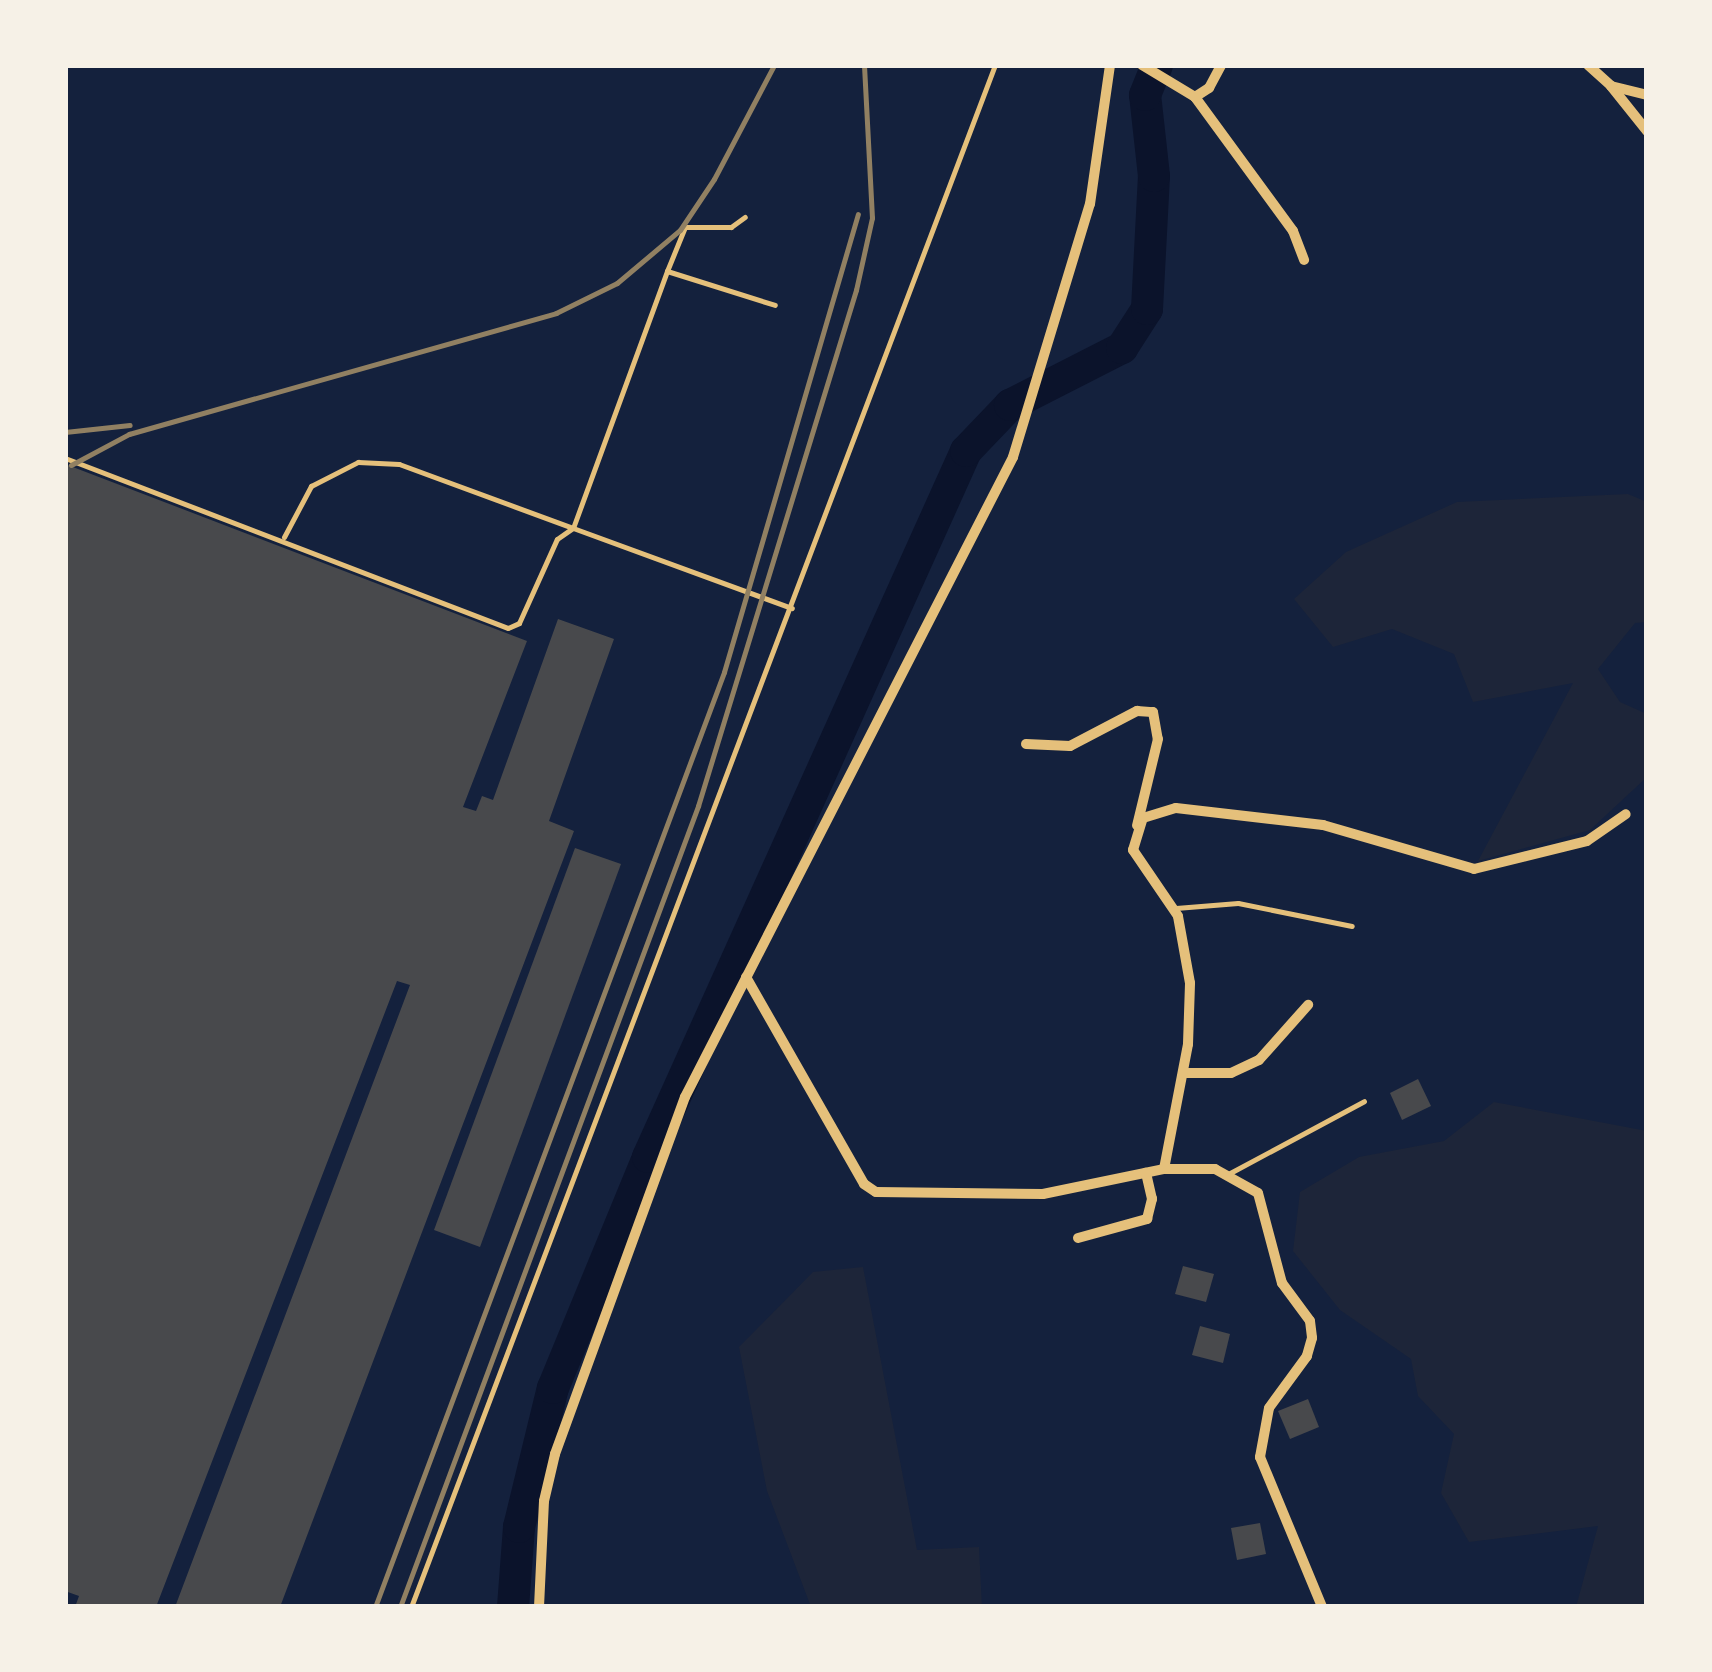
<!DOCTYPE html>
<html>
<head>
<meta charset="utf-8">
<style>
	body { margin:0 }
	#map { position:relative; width:1712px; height:1672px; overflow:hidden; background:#14213d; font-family:"Source Sans 3",sans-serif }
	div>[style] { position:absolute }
	.green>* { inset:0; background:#1d2539 }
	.river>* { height:32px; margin:-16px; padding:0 16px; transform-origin:16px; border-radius:16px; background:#0b132b }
	.building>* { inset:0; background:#48494c }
	.service>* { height:5px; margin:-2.5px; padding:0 2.5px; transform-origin:2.5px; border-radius:2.5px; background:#e5c07b }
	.minor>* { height:10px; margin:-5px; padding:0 5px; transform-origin:5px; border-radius:5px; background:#e5c07b }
	.rail>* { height:5px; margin:-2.5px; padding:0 2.5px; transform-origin:2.5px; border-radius:2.5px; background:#918062 }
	span { translate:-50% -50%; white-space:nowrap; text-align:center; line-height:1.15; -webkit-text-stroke:10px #f6f1e7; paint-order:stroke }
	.frame { position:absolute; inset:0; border:68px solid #f6f1e7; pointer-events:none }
</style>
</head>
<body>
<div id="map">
	<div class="green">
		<i style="clip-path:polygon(1628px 494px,1647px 502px,1647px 622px,1635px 623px,1598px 669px,1620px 702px,1647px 714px,1647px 777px,1590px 830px,1478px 861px,1573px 683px,1473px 702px,1454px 654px,1392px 629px,1333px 647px,1294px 599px,1346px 552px,1457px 502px)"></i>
		<i style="clip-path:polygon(1494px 1102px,1647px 1131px,1647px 1607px,1576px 1607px,1598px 1526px,1469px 1542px,1441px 1493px,1454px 1434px,1418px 1396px,1411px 1359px,1340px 1310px,1293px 1251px,1300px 1192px,1359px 1157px,1444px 1141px)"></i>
		<i style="clip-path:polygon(863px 1267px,917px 1550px,979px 1547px,982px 1607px,811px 1607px,767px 1491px,739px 1347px,813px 1272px)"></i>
	</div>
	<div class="river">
		<i style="left:513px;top:1607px;width:80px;rotate:-85.7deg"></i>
		<i style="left:519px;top:1527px;width:143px;rotate:-76.3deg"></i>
		<i style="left:553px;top:1388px;width:250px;rotate:-67.6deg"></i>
		<i style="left:648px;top:1157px;width:774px;rotate:-65.75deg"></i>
		<i style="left:966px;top:451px;width:64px;rotate:-46.3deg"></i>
		<i style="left:1010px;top:405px;width:126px;rotate:-27deg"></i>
		<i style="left:1122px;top:348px;width:46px;rotate:-57.3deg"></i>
		<i style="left:1147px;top:309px;width:133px;rotate:-87deg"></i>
		<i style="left:1154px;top:176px;width:81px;rotate:-96.3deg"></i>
		<i style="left:1145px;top:95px;width:32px;rotate:-68deg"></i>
	</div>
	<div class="building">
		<i style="clip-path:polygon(65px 464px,527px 641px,463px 807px,476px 811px,482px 796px,493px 800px,558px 619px,614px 639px,549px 821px,574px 831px,280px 1607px,175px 1607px,410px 985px,397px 981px,156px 1607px,75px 1607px,79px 1596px,65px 1591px)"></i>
		<i style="clip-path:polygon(575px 848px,621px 864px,480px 1247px,434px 1230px)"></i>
		<i style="clip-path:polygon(1418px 1079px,1431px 1106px,1402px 1120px,1390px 1093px)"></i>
		<i style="clip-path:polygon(1183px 1266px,1214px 1274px,1206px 1302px,1175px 1294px)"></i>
		<i style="clip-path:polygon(1200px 1326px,1230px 1334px,1223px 1363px,1192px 1355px)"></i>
		<i style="clip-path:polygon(1308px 1399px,1319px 1427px,1290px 1439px,1278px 1411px)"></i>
		<i style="clip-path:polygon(1260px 1523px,1266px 1554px,1237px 1560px,1231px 1528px)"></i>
	</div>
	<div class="service">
		<i style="left:667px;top:271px;width:48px;rotate:-67.8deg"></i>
		<i style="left:685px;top:227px;width:46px"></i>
		<i style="left:731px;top:227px;width:17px;rotate:-36deg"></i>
		<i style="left:65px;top:458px;width:474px;rotate:21deg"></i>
		<i style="left:508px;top:628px;width:12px;rotate:-24deg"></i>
		<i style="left:519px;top:623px;width:92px;rotate:-65.7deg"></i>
		<i style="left:557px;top:539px;width:19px;rotate:-35deg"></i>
		<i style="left:573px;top:528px;width:233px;rotate:20.1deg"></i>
		<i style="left:284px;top:537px;width:58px;rotate:-62.1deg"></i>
		<i style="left:311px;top:486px;width:53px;rotate:-27.1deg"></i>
		<i style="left:358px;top:462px;width:41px;rotate:2.8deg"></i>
		<i style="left:399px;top:464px;width:185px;rotate:20.2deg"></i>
		<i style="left:573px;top:528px;width:274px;rotate:-69.9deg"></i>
		<i style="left:667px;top:271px;width:113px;rotate:17.5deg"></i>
		<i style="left:1176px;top:908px;width:62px;rotate:-4.6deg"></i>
		<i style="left:1238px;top:903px;width:116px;rotate:11.4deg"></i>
		<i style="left:1230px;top:1173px;width:152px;rotate:-28.2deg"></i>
		<i style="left:411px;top:1607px;width:1649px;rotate:-69.26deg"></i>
	</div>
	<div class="minor">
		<i style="left:1142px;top:65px;width:62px;rotate:31.1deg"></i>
		<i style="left:1195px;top:97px;width:166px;rotate:53.8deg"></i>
		<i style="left:1293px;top:231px;width:31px;rotate:69deg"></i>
		<i style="left:1588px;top:65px;width:31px;rotate:42deg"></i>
		<i style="left:1611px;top:86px;width:37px;rotate:14deg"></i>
		<i style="left:1611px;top:86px;width:58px;rotate:51.3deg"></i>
		<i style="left:1195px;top:97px;width:17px;rotate:-33deg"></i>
		<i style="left:1209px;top:88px;width:26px;rotate:-62deg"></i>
		<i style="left:1026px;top:744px;width:44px;rotate:2.6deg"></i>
		<i style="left:1070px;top:746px;width:76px;rotate:-27.6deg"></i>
		<i style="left:1137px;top:711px;width:16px;rotate:4deg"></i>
		<i style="left:1153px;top:712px;width:27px;rotate:80deg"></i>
		<i style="left:1158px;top:739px;width:89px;rotate:103.6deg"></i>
		<i style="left:746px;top:977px;width:238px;rotate:60.3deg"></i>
		<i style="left:864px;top:1184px;width:14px;rotate:34deg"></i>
		<i style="left:876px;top:1192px;width:167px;rotate:0.7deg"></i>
		<i style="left:1043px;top:1194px;width:124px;rotate:-11.7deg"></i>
		<i style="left:1164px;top:1169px;width:51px"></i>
		<i style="left:1215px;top:1169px;width:49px;rotate:29.2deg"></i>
		<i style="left:1258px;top:1193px;width:93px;rotate:75.1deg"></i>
		<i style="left:1282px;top:1283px;width:47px;rotate:53.6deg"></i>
		<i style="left:1310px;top:1321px;width:17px;rotate:83deg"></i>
		<i style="left:1312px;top:1338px;width:19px;rotate:106deg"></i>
		<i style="left:1307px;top:1356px;width:64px;rotate:126.2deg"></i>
		<i style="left:1269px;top:1408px;width:50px;rotate:100.4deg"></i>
		<i style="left:1260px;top:1457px;width:162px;rotate:67.5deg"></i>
		<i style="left:1184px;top:1073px;width:47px"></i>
		<i style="left:1231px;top:1073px;width:31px;rotate:-25deg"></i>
		<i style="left:1259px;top:1060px;width:74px;rotate:-48.3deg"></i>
		<i style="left:1164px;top:1169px;width:127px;rotate:-79.1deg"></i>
		<i style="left:1188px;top:1044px;width:61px;rotate:-88.1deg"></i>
		<i style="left:1190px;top:983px;width:68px;rotate:-100.2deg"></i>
		<i style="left:1178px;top:916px;width:80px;rotate:-124.3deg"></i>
		<i style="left:1133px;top:850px;width:34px;rotate:-73deg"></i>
		<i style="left:1143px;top:818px;width:34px;rotate:-17deg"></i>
		<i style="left:1176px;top:808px;width:148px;rotate:6.6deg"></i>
		<i style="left:1323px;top:825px;width:157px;rotate:16.2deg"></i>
		<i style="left:1474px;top:869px;width:116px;rotate:-13.9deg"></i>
		<i style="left:1587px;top:841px;width:47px;rotate:-34.7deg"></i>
		<i style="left:1078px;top:1238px;width:72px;rotate:-15.4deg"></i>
		<i style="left:1147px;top:1219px;width:21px;rotate:-76deg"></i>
		<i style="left:1152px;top:1199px;width:27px;rotate:-103deg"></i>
		<i style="left:539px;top:1607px;width:106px;rotate:-87.3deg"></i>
		<i style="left:544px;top:1501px;width:48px;rotate:-76.8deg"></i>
		<i style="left:555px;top:1454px;width:380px;rotate:-70deg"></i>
		<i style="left:685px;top:1097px;width:719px;rotate:-62.86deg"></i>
		<i style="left:1013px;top:457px;width:264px;rotate:-73.1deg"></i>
		<i style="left:1090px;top:204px;width:140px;rotate:-81.8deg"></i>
	</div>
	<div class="rail">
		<i style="left:65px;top:432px;width:65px;rotate:-6.1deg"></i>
		<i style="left:71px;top:465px;width:66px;rotate:-28.1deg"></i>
		<i style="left:129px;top:434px;width:444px;rotate:-15.8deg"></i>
		<i style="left:556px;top:313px;width:68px;rotate:-26.2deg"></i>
		<i style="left:617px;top:283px;width:82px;rotate:-40.1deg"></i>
		<i style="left:680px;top:230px;width:61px;rotate:-56.3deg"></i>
		<i style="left:714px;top:179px;width:129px;rotate:-62.2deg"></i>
		<i style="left:375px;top:1607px;width:998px;rotate:-69.53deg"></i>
		<i style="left:724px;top:672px;width:477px;rotate:-73.7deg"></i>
		<i style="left:400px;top:1607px;width:855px;rotate:-69.59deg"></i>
		<i style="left:698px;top:806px;width:540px;rotate:-72.98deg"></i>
		<i style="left:856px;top:290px;width:74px;rotate:-77.5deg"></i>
		<i style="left:872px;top:218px;width:153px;rotate:-93deg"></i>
	</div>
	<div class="frame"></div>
</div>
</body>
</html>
